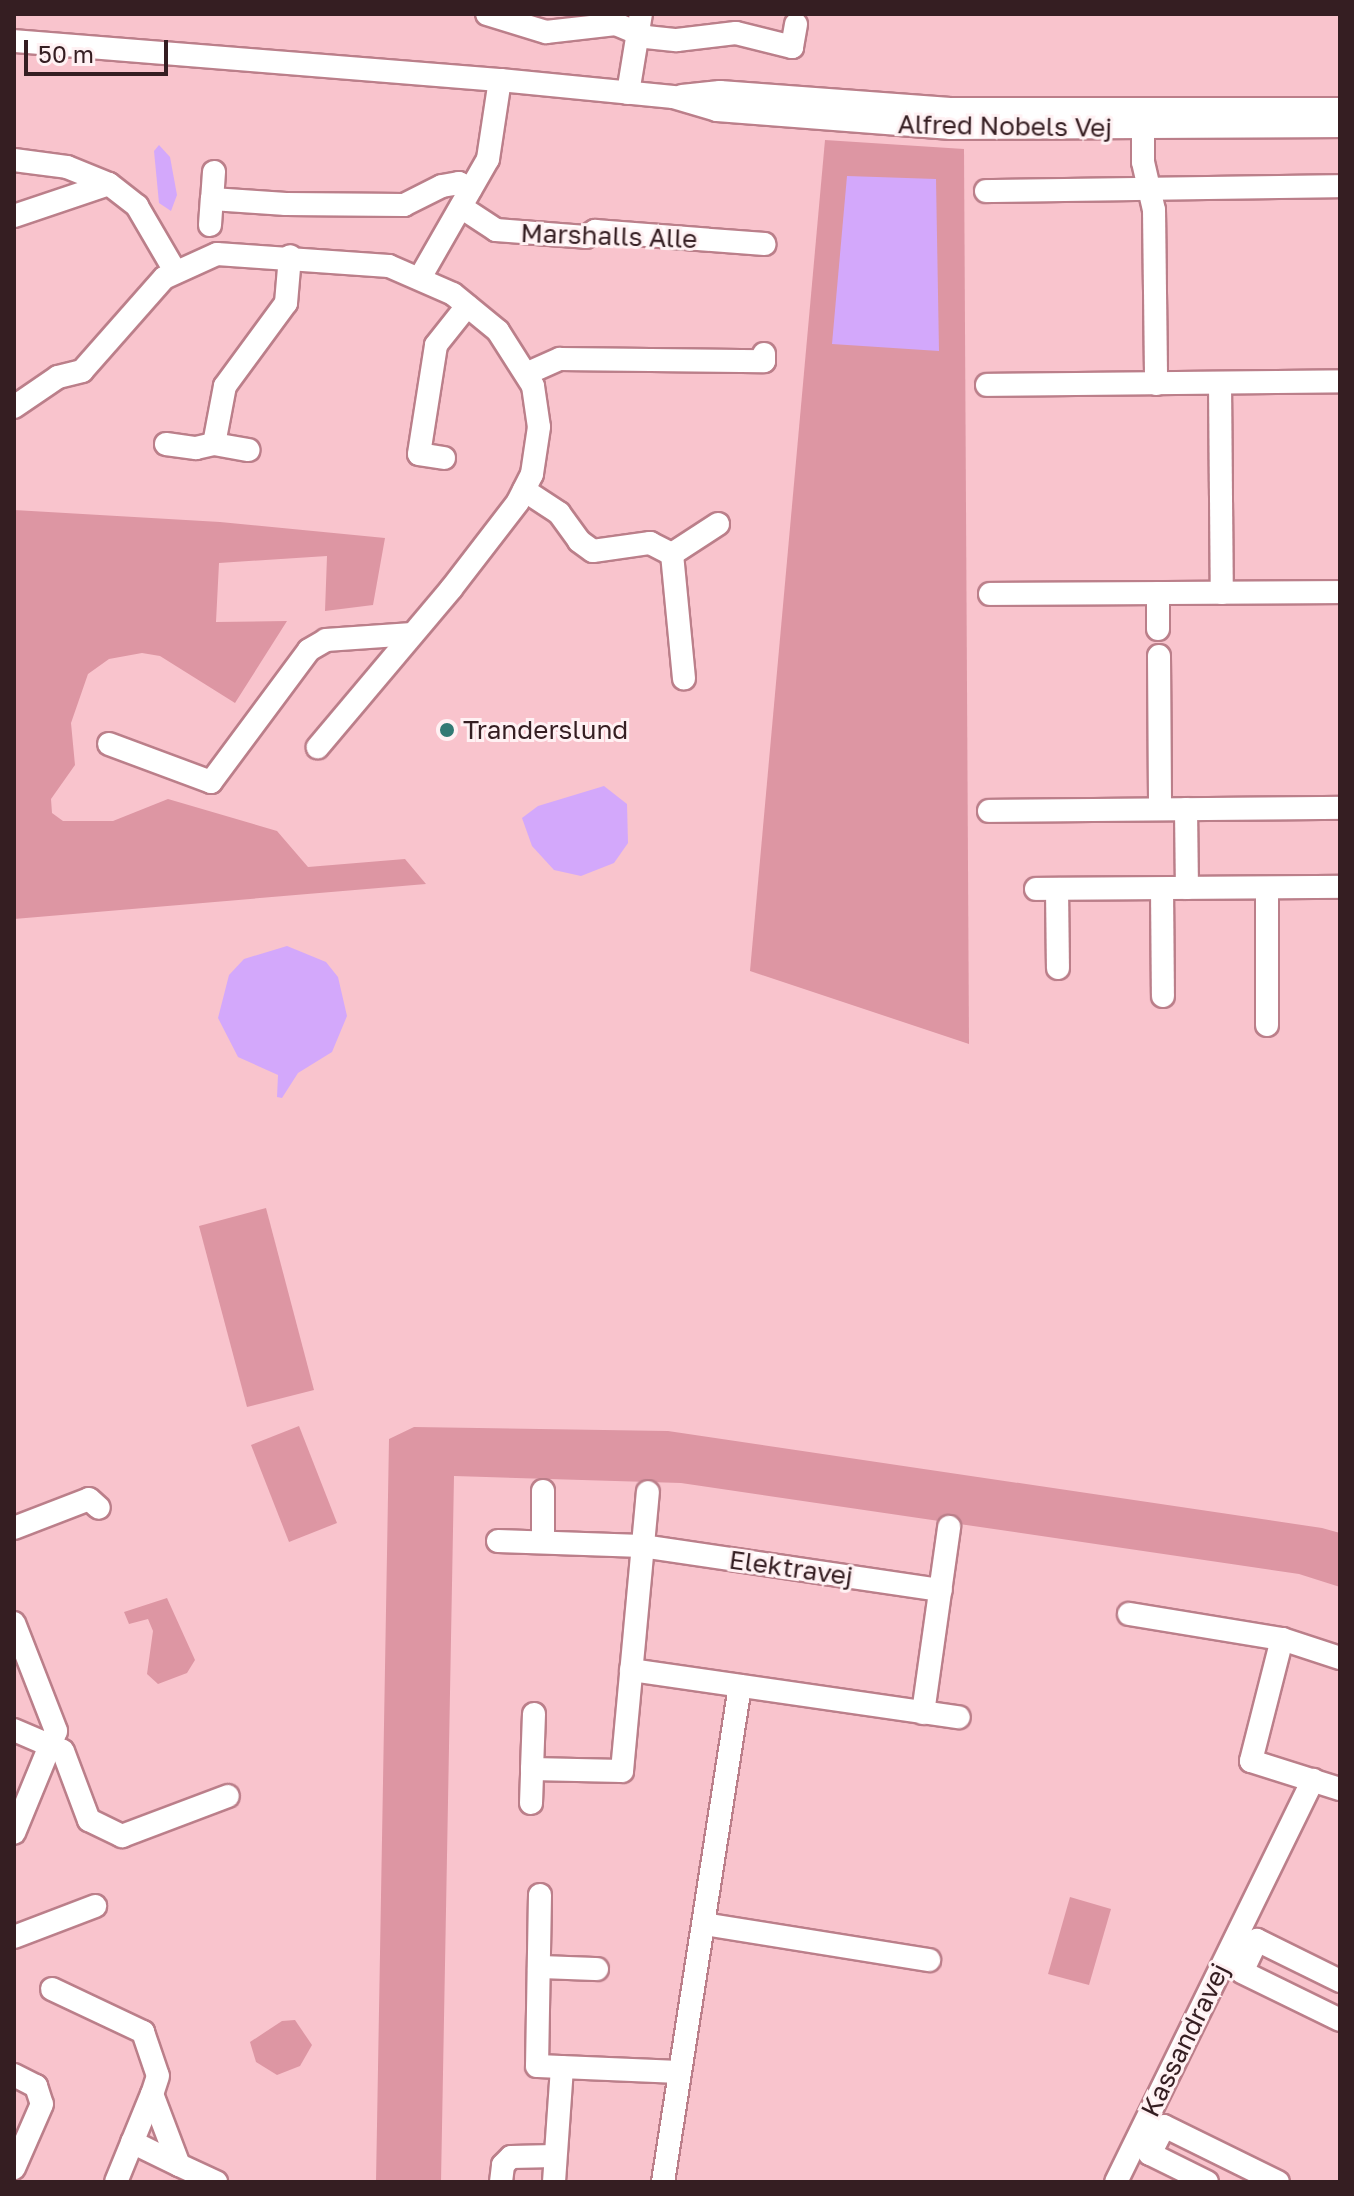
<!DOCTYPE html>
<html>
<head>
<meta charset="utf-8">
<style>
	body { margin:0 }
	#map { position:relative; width:1354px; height:2196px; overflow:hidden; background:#f9c4cd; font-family:"Golos Text",sans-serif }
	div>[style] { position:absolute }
	.green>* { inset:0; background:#dd96a3 }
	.water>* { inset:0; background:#d3a8fb }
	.roads { filter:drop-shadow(2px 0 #bb7f8a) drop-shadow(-2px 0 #bb7f8a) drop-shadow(0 2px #bb7f8a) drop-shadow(0 -2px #bb7f8a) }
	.minor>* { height:22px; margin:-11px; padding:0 11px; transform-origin:11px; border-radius:11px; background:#fff }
	.dots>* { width:22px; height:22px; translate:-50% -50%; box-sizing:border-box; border:4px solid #fff1f3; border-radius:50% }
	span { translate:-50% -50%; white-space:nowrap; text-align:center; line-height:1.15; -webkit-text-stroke:6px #fff1f3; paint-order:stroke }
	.street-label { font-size:26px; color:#351e22 }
	.poi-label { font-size:26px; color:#351e22 }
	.left { translate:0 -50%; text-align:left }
	.frame { position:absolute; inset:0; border:16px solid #351e22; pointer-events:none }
	.scale { position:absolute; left:24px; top:40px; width:144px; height:36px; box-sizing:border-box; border:4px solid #351e22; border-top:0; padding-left:10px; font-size:24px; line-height:28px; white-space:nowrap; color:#351e22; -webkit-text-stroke:6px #fff1f3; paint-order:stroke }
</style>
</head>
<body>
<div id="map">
	<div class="green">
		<i style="clip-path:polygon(825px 140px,964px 149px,969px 1044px,750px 971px)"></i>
		<i style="clip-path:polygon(14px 510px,220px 522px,385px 538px,373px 605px,325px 611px,327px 556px,219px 563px,216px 622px,287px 621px,235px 703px,160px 656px,142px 653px,109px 659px,88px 674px,71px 723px,75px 765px,51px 799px,52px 813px,63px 821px,113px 821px,168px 799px,277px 831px,308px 867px,405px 859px,426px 884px,14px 919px)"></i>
		<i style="clip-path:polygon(266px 1208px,314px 1390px,247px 1407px,199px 1226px)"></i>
		<i style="clip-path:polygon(299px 1426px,337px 1523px,289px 1542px,251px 1445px)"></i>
		<i style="clip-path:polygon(414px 1427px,668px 1431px,1322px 1528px,1340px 1533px,1340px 1587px,1299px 1574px,681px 1483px,454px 1476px,441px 2182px,376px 2182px,389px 1439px)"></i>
		<i style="clip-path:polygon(167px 1598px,195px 1660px,187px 1673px,158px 1684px,147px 1674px,153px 1631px,148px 1619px,129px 1624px,124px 1612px)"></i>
		<i style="clip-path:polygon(1070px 1897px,1111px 1909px,1089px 1985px,1048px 1974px)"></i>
		<i style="clip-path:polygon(295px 2020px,312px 2045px,300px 2066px,277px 2075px,256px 2062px,250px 2042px,282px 2021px)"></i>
	</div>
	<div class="water">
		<i style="clip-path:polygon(159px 145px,170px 157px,177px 195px,171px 211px,159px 203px,154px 151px)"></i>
		<i style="clip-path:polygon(847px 176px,936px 179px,939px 351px,832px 344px)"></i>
		<i style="clip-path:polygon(604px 786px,627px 804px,628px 843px,614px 863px,581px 876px,554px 870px,532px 846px,522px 818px,538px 806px)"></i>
		<i style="clip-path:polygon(287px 946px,326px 962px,338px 977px,347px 1016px,332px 1052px,298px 1073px,282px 1098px,277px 1097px,278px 1075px,238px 1057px,218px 1018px,229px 975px,244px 959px)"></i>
	</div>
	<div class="roads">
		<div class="minor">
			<i style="left:487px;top:14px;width:62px;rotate:17deg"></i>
			<i style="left:546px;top:32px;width:70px;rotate:-6.5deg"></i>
			<i style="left:616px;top:24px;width:33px;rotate:23deg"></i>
			<i style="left:646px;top:37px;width:31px;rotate:6deg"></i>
			<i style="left:677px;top:40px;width:59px;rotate:-6.8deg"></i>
			<i style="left:736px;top:33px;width:58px;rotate:14deg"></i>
			<i style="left:792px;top:47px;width:23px;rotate:-80deg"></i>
			<i style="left:14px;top:41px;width:488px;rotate:4.6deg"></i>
			<i style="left:500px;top:80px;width:174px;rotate:5.6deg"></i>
			<i style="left:673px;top:97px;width:46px;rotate:16.5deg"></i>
			<i style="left:717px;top:110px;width:235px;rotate:4.4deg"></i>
			<i style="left:951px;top:128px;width:389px;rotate:-0.3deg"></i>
			<i style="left:628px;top:93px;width:80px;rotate:-80.7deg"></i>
			<i style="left:682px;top:96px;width:38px;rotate:-6deg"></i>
			<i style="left:720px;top:92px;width:234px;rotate:4.2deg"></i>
			<i style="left:953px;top:109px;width:387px"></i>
			<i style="left:1143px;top:115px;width:47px;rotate:90deg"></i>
			<i style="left:1143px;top:162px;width:49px;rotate:77.1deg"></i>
			<i style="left:1154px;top:210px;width:174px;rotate:89.3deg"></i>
			<i style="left:14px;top:160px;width:53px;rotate:7.5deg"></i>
			<i style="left:67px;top:167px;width:45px;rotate:22deg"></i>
			<i style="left:109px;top:184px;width:36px;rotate:38deg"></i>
			<i style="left:137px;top:206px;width:75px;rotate:59.7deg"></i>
			<i style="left:214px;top:172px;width:27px;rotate:94deg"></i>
			<i style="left:212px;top:199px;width:74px;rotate:3.9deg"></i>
			<i style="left:286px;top:204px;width:118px;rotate:0.5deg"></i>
			<i style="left:404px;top:205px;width:42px;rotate:-26.6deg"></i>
			<i style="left:442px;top:186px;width:17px;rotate:-10deg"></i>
			<i style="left:459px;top:183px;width:13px;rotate:27deg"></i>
			<i style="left:986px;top:191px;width:354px;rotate:-0.8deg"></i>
			<i style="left:461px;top:207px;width:42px;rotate:33.3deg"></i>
			<i style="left:496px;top:230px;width:90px;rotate:4.4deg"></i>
			<i style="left:586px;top:237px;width:11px;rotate:-34deg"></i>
			<i style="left:595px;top:231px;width:170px;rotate:4.4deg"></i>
			<i style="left:14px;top:216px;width:100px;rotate:-18.6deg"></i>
			<i style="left:210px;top:225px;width:26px;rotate:-86deg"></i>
			<i style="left:421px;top:276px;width:135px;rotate:-60.2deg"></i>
			<i style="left:488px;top:159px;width:80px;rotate:-81.4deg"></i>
			<i style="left:528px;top:373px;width:35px;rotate:-24deg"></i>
			<i style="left:560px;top:359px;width:204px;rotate:0.6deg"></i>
			<i style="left:764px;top:361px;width:7px;rotate:-90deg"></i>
			<i style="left:1220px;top:384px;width:209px;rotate:89.5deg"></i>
			<i style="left:987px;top:385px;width:353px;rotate:-0.6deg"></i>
			<i style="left:14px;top:407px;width:53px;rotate:-34.3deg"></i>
			<i style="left:58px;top:377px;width:25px;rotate:-14deg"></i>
			<i style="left:82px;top:371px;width:124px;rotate:-48.6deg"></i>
			<i style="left:164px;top:278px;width:58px;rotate:-24.4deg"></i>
			<i style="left:217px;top:254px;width:172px;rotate:4deg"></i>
			<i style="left:389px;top:266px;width:70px;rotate:23.6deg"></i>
			<i style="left:453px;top:294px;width:58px;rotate:39.4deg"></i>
			<i style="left:498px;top:331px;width:65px;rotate:57.5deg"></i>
			<i style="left:533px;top:386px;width:41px;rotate:81.7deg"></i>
			<i style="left:539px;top:427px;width:48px;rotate:98.5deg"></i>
			<i style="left:532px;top:474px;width:31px;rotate:117deg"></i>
			<i style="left:518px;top:502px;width:110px;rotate:127.6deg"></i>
			<i style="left:451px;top:589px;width:207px;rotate:130.1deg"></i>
			<i style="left:166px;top:444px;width:30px;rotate:8deg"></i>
			<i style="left:196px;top:448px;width:18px;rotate:-13deg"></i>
			<i style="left:214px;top:444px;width:35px;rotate:10deg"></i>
			<i style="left:214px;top:444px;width:59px;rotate:-79.3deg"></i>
			<i style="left:225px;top:386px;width:103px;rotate:-53.7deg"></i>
			<i style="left:286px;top:303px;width:47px;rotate:-85.1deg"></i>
			<i style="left:444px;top:458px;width:25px;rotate:-171deg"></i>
			<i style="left:419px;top:454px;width:110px;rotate:-81.1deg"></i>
			<i style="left:436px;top:345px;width:50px;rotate:-51.5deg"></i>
			<i style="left:524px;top:490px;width:42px;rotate:33.3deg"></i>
			<i style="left:559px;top:513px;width:34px;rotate:54deg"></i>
			<i style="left:579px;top:541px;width:17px;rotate:36deg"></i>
			<i style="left:593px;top:551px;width:58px;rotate:-8deg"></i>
			<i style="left:650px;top:543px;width:25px;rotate:27deg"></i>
			<i style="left:672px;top:554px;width:125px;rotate:84.5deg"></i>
			<i style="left:672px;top:554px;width:55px;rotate:-33.1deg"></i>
			<i style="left:1158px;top:593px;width:36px;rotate:90deg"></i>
			<i style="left:990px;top:594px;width:350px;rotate:-0.3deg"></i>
			<i style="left:1159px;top:656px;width:153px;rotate:89.6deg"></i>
			<i style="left:109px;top:744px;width:109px;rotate:20.4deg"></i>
			<i style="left:211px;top:782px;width:164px;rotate:-53.4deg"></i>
			<i style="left:309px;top:650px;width:20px;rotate:-30deg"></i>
			<i style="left:326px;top:640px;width:86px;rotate:-4deg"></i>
			<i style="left:1186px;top:809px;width:79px;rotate:89.3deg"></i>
			<i style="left:989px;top:811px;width:351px;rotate:-0.5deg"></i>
			<i style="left:1267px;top:888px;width:137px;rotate:90deg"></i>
			<i style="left:1036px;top:889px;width:304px;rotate:-0.4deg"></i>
			<i style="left:1057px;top:889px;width:79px;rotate:89.3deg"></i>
			<i style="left:1162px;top:889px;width:107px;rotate:89.5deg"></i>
			<i style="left:14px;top:1528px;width:80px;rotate:-21.1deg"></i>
			<i style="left:89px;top:1499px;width:13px;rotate:42deg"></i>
			<i style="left:498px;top:1541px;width:144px;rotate:2deg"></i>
			<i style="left:642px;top:1546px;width:302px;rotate:8.4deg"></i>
			<i style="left:543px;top:1542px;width:51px;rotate:-90deg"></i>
			<i style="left:1129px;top:1614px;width:155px;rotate:9.3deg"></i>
			<i style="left:1282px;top:1639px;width:126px;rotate:104.3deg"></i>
			<i style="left:1251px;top:1761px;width:93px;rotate:17.5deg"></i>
			<i style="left:14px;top:1623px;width:116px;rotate:68.7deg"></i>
			<i style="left:56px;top:1731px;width:110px;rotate:112.4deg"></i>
			<i style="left:1282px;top:1639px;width:61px;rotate:18.1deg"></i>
			<i style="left:631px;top:1670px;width:331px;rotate:8.2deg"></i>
			<i style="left:923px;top:1713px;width:188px;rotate:-82deg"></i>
			<i style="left:534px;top:1714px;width:55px;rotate:92.1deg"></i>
			<i style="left:532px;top:1769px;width:90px;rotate:1.3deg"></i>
			<i style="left:622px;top:1771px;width:280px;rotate:-84.7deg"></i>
			<i style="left:14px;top:1730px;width:53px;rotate:23.2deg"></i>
			<i style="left:63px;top:1751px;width:74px;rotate:69.4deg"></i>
			<i style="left:89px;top:1820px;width:37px;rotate:26deg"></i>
			<i style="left:122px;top:1836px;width:113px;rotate:-20.7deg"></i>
			<i style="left:531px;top:1803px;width:34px;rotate:-88deg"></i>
			<i style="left:540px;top:1895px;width:171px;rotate:91deg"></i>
			<i style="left:537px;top:2066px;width:143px;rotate:2.4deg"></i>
			<i style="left:704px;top:1924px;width:228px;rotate:9.1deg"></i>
			<i style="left:14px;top:1937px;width:87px;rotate:-20.9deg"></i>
			<i style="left:539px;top:1967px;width:58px;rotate:2deg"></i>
			<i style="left:1340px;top:1981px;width:93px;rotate:-153.7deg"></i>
			<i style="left:1257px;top:1940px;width:35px;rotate:115deg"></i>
			<i style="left:1242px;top:1972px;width:109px;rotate:26.1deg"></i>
			<i style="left:52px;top:1989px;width:101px;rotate:25.3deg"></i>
			<i style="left:143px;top:2032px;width:46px;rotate:71.2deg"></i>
			<i style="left:158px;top:2076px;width:19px;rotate:108deg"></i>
			<i style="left:152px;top:2094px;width:76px;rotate:69.2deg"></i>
			<i style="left:179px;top:2165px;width:41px;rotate:24.7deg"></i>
			<i style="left:14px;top:2075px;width:25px;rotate:27deg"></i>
			<i style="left:36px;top:2086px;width:19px;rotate:72deg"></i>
			<i style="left:42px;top:2104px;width:70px;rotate:113.6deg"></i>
			<i style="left:132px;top:2142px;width:52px;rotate:26.1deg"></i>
			<i style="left:116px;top:2182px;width:95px;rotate:-67.8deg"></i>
			<i style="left:501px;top:2182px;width:17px;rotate:-83deg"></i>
			<i style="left:503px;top:2165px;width:11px;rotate:-45deg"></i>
			<i style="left:511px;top:2157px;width:44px;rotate:-1.3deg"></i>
			<i style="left:554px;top:2182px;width:115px;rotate:-86deg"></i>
			<i style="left:663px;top:2182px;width:502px;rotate:-81.18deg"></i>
			<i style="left:1116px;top:2182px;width:448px;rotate:-63.9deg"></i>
			<i style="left:1207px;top:2182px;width:64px;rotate:-153.8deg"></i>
			<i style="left:1150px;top:2154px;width:31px;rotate:-63deg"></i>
			<i style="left:1164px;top:2126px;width:127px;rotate:26.2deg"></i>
		</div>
	</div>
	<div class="dots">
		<i style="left:447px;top:730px;background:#327a74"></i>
	</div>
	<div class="street-label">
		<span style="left:1005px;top:126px;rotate:1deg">Alfred Nobels Vej</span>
		<span style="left:609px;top:236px;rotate:2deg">Marshalls Alle</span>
		<span style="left:791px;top:1568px;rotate:8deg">Elektravej</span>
		<span style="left:1185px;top:2040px;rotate:-64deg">Kassandravej</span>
	</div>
	<div class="poi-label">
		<span class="left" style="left:463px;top:730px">Tranderslund</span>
	</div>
	<div class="frame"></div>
	<div class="scale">50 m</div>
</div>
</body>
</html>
